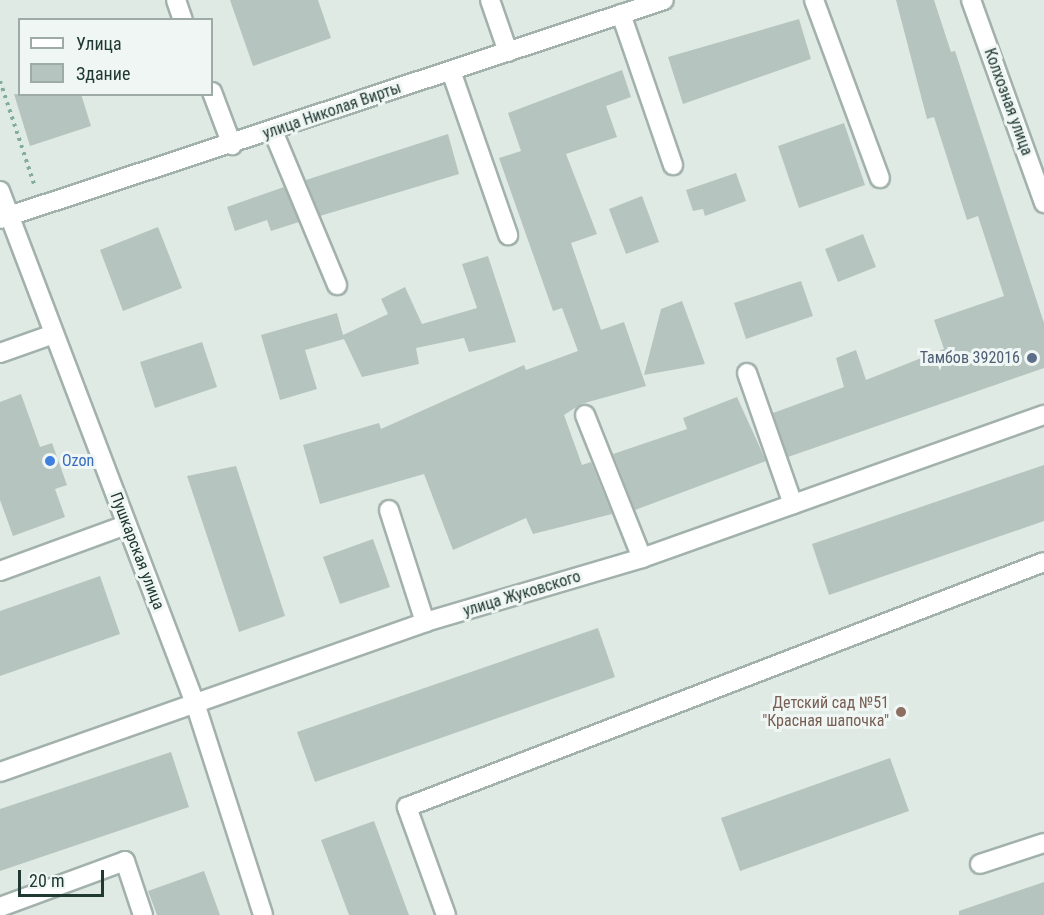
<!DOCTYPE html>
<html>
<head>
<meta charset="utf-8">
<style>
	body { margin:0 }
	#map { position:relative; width:1044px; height:915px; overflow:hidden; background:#dfeae5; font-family:"Roboto Condensed",sans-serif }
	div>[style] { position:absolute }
	.building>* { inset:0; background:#b5c4be }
	.path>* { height:4px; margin-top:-2px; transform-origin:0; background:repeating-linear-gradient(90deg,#81ac9f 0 3px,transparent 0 7.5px) }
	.roads { filter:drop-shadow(2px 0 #a2b1ac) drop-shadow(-2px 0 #a2b1ac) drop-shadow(0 2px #a2b1ac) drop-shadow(0 -2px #a2b1ac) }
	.minor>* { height:18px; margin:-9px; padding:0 9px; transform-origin:9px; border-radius:9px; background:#fff }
	.dots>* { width:16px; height:16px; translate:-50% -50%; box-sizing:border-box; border:3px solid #eff6f3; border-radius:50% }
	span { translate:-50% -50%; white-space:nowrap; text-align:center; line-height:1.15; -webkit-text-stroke:6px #eff6f3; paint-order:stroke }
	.street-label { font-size:16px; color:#213933 }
	.service-label { font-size:16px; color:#4e5e75 }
	.right { translate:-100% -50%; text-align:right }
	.shop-label { font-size:16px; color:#366cbe }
	.left { translate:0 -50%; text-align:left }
	.education-label { font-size:16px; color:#785e54 }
	.legend { position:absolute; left:18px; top:18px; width:195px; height:78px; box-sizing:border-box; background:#eff6f3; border:2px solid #9daaa6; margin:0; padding:8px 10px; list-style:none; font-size:18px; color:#213933 }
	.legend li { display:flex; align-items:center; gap:12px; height:30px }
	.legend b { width:30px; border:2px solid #9daaa6 }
	.scale { position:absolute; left:18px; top:870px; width:86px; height:27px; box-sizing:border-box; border:3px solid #213933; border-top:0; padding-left:8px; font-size:18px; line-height:21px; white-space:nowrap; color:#213933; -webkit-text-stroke:4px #eff6f3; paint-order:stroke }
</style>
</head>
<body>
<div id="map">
	<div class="building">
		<i style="clip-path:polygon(230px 0,318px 0,331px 38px,253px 66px)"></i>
		<i style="clip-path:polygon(896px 0,934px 0,951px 52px,955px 51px,1044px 323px,1044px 368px,788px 457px,773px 413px,844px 387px,836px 358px,856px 350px,866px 380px,944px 349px,934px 320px,1004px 296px,978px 216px,967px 220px,934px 117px,927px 119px)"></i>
		<i style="clip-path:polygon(799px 19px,811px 59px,683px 104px,668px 57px)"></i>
		<i style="clip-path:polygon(622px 70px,631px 97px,606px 106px,617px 137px,566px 154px,597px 234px,571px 243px,601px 330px,624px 322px,646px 386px,581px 404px,564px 415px,582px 465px,591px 462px,612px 514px,533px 534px,526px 518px,453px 550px,424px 474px,320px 504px,303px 445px,379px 423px,381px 429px,524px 365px,526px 370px,578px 351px,562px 308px,553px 311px,499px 158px,521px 151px,508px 113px)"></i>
		<i style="clip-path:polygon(14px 94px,81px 94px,91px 126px,30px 146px)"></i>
		<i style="clip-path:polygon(844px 123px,865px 185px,799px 208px,778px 146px)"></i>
		<i style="clip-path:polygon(448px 134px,459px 174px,320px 216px,306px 180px)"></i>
		<i style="clip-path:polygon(736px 173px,746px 201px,705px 216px,703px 209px,693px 211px,686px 190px)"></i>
		<i style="clip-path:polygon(284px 187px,299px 222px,271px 231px,267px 220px,235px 231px,227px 207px)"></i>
		<i style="clip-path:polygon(642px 196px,659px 242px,626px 254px,609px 209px)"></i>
		<i style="clip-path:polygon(158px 227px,182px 288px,123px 311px,100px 250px)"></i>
		<i style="clip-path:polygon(863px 234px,876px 267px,838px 282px,825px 249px)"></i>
		<i style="clip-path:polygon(488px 256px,516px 342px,469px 352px,464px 338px,416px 348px,419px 364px,362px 377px,344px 339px,305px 350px,317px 389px,280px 400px,261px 335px,337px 313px,343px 335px,388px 314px,381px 299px,405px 287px,422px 324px,477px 308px,462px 264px)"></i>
		<i style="clip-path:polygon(801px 281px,813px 316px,746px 339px,734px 303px)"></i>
		<i style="clip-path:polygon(682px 301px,705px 364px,644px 375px,661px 309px)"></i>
		<i style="clip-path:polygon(202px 342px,217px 387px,155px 408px,140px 362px)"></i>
		<i style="clip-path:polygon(21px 394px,40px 447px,52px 443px,67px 485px,55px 489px,65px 517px,13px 536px,0 500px,0 402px)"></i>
		<i style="clip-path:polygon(737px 397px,766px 461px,635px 510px,613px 454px,687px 429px,683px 418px)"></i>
		<i style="clip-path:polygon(1044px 465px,1044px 521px,829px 595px,812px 544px)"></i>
		<i style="clip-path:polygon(236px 466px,285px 616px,239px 632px,187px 476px)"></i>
		<i style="clip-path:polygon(373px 539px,390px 587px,340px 604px,323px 557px)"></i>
		<i style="clip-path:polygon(100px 576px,120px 634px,0 676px,0 611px)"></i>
		<i style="clip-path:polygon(598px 628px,615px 677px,315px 782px,297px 732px)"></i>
		<i style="clip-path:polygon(171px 752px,189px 807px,0 871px,0 809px)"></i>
		<i style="clip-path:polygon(890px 758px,909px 811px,740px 871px,721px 818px)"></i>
		<i style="clip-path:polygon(374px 821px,409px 915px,349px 915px,321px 840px)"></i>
		<i style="clip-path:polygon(204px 871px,220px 915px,157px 915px,148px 891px)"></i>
		<i style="clip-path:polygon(1044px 882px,1044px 915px,959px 915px,959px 911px)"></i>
	</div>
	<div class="path">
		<i style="left:0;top:81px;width:108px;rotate:71.7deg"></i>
	</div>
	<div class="roads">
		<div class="minor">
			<i style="left:176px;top:0;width:21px;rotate:71deg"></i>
			<i style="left:490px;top:0;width:55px;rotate:70.9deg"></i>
			<i style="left:814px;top:0;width:190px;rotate:69.7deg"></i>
			<i style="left:971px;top:0;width:216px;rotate:70.2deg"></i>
			<i style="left:621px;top:14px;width:160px;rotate:71deg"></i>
			<i style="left:451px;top:71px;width:174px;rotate:70.8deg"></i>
			<i style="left:212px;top:92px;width:57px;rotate:69.3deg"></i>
			<i style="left:273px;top:131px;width:167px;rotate:67.4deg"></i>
			<i style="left:0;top:191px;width:551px;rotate:69.16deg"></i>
			<i style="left:196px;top:706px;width:219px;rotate:72.2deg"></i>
			<i style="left:0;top:219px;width:699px;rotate:-18.25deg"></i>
			<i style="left:0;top:353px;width:57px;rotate:-19.4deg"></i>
			<i style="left:747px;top:373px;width:139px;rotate:70.7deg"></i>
			<i style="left:585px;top:415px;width:154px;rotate:68.3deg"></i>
			<i style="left:389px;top:510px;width:118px;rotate:72.2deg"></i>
			<i style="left:0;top:571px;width:134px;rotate:-20.1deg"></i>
			<i style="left:0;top:772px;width:451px;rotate:-19.4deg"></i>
			<i style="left:425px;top:622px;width:226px;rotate:-16.4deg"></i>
			<i style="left:642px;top:558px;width:427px;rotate:-19.6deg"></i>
			<i style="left:980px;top:864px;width:67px;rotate:-18.2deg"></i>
			<i style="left:0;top:907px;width:133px;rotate:-20.2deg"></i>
			<i style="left:125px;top:861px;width:57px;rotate:71.6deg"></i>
			<i style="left:446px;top:915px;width:115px;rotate:-109.9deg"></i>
			<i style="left:407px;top:807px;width:682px;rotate:-21.04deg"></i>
		</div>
	</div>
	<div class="dots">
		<i style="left:1032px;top:358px;background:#5c6f8a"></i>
		<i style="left:50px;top:461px;background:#3f7fe0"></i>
		<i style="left:901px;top:712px;background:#8d6e63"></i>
	</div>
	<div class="street-label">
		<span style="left:1008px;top:102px;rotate:70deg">Колхозная улица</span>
		<span style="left:332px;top:111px;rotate:-19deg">улица Николая Вирты</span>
		<span style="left:137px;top:551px;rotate:69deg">Пушкарская улица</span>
		<span style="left:522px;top:594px;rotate:-17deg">улица Жуковского</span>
	</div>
	<div class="service-label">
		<span class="right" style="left:1020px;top:358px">Тамбов 392016</span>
	</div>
	<div class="shop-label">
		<span class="left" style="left:62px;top:461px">Ozon</span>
	</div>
	<div class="education-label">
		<span class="right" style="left:889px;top:712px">Детский сад №51<br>"Красная шапочка"</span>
	</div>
	<ul class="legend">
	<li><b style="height:8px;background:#fff"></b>Улица</li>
	<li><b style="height:16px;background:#b5c4be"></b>Здание</li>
	</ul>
	<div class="scale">20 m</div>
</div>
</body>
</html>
